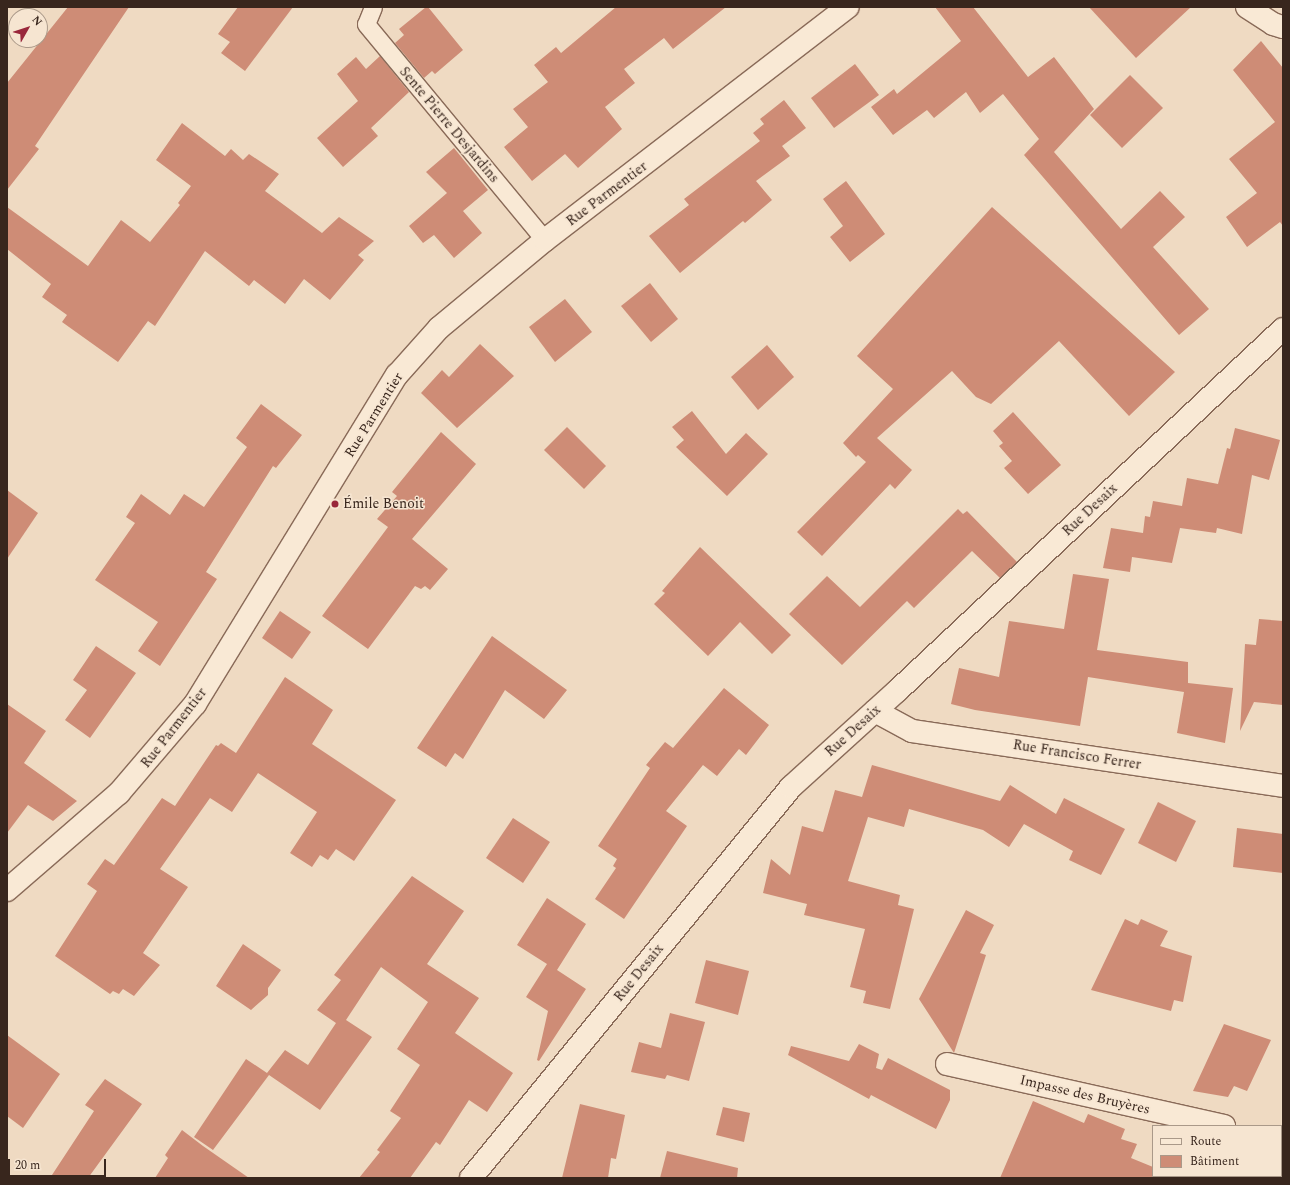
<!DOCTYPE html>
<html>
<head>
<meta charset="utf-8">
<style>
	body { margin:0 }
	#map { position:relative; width:1290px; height:1185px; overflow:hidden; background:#efdac2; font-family:Spectral,serif }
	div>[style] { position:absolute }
	.building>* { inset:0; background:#ce8c76 }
	.roads { filter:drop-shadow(1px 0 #896a58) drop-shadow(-1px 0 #896a58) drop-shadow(0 1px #896a58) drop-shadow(0 -1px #896a58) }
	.service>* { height:17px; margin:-8.5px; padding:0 8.5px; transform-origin:8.5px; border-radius:8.5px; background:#f9e9d5 }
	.minor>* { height:22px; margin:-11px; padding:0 11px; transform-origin:11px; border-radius:11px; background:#f9e9d5 }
	.dots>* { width:11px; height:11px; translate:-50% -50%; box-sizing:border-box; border:2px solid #f6e5d1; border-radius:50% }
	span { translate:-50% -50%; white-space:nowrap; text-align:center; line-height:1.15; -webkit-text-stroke:3px #f6e5d1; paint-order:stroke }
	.street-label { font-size:14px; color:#38261d }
	.poi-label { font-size:14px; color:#38261d }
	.left { translate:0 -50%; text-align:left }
	.frame { position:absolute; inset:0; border:8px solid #38261d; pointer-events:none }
	.legend { position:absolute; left:1152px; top:1125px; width:130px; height:52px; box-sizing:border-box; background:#f6e5d1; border:1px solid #aa9989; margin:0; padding:5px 7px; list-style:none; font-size:12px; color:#38261d }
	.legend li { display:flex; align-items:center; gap:8px; height:20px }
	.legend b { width:20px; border:1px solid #aa9989 }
	.north { position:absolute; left:8px; top:8px; width:40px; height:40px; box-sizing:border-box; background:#f6e5d1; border:1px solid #aa9989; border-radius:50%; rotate:51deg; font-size:11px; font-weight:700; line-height:16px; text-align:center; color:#38261d }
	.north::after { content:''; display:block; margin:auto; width:14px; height:18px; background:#99273b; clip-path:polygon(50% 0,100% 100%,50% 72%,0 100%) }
	.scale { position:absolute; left:8px; top:1159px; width:98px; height:18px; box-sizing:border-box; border:2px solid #38261d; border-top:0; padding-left:5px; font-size:12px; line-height:14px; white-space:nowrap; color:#38261d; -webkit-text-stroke:3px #f6e5d1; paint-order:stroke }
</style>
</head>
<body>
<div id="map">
	<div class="building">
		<i style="clip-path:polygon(68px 7px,129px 7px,35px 146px,39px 149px,7px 190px,7px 83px)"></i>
		<i style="clip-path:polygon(238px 7px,293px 7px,245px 71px,221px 53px,230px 42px,218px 34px)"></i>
		<i style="clip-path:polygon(426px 7px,428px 7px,463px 50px,435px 74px,432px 71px,424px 78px,395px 43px,404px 35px,399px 29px)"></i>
		<i style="clip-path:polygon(616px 7px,726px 7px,673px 49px,664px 38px,624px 69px,635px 83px,605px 107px,622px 129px,578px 168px,565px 154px,532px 181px,504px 147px,528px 127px,513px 109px,548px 82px,534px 65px,556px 47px,561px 53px)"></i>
		<i style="clip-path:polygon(935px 7px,973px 7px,1028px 77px,1054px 57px,1094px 109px,1054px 152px,1121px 229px,1160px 191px,1185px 217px,1153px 247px,1209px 309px,1179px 335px,1024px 155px,1039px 139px,1003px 94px,980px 113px,966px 92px,934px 118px,927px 110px,893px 135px,871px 107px,894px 89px,897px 94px,961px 41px)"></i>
		<i style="clip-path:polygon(1089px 7px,1191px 7px,1136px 58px)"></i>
		<i style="clip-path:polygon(1261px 41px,1283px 68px,1283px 226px,1280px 222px,1247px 247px,1226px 217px,1257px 193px,1229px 159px,1275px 122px,1233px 70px)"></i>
		<i style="clip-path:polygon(380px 56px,409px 92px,371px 128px,378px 136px,343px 167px,317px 138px,358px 101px,337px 74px,356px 57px,366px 69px)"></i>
		<i style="clip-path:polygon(855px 64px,879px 95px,834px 128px,811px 98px)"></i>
		<i style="clip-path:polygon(1130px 75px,1163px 108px,1122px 148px,1090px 115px)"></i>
		<i style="clip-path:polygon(784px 100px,806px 128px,782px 146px,790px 156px,756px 181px,772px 200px,745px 223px,743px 221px,680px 273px,649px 236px,689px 205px,684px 199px,760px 141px,753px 133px,764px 124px,760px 119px)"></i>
		<i style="clip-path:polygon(182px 123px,225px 156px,231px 149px,243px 160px,249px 154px,279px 174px,265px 191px,322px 233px,339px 217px,374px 241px,358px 255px,364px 260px,330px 300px,304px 279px,285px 304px,254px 280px,249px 286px,205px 251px,155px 326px,148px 321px,118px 362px,62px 322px,67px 315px,42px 297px,51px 284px,7px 249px,7px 207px,88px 266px,121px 220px,150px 242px,180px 205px,178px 203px,191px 186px,156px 160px)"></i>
		<i style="clip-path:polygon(454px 148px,488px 190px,463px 211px,482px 233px,454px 258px,434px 235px,423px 243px,409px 226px,447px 193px,426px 172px)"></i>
		<i style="clip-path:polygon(846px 181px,885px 234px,850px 262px,830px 237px,843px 226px,823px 199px)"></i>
		<i style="clip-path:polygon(992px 207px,1175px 372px,1129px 416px,1059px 341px,991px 404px,976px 397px,952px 371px,877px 438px,912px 470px,895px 489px,890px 484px,822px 556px,797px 532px,866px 462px,858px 455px,856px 457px,843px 443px,893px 389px,857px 356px)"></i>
		<i style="clip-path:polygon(650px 283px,678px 319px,651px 342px,621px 306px)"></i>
		<i style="clip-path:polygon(565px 299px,592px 332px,555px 362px,529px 327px)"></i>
		<i style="clip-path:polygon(480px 344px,514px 376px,457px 428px,421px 393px,442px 370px,449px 377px)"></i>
		<i style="clip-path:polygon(767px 345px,794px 377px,758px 410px,731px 377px)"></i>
		<i style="clip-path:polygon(261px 404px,302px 435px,276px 468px,273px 466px,206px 572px,217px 579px,160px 666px,138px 651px,158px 622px,95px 580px,135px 523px,126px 517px,141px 494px,170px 515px,184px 494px,204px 507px,247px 447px,236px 438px)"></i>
		<i style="clip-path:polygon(692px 411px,726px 454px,746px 433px,768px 454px,727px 496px,676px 447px,684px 440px,672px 427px)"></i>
		<i style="clip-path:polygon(1013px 412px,1061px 465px,1028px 494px,1004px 468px,1012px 461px,999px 446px,1003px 443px,993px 431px)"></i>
		<i style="clip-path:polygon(567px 427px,606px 466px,584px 489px,544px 450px)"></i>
		<i style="clip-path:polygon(1235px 428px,1280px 440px,1269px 480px,1252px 475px,1242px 534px,1217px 528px,1216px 533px,1180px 528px,1172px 563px,1132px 557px,1130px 572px,1103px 568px,1111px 528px,1143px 533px,1145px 516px,1150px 517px,1153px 501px,1182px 506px,1187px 478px,1218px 484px,1227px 448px,1230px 449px)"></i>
		<i style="clip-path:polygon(441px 432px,476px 464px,412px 539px,448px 569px,430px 590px,425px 586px,421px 589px,415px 586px,368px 649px,322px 616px,388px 527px,377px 519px,397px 496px,392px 492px)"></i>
		<i style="clip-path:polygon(7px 490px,38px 513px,7px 559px)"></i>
		<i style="clip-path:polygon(958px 509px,963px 514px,967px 511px,1017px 562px,1000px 578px,972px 551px,914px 608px,907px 601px,842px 665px,789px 614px,827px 576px,860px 607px)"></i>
		<i style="clip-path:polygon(700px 547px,791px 635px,772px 654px,740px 622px,708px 656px,654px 604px,665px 593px,662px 591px)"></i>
		<i style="clip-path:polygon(1073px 574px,1109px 579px,1097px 650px,1188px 662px,1188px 683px,1233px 688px,1225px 743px,1177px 733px,1184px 692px,1088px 677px,1080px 726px,975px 710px,951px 704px,959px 668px,999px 677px,1009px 621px,1064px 629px)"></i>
		<i style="clip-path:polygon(280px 611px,311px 632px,292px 659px,262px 638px)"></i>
		<i style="clip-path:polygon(1259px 619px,1283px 621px,1283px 705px,1254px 702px,1240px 731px,1245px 644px,1256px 645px)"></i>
		<i style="clip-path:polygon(492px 636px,567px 690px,544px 719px,505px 690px,463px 759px,455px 753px,446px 767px,417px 748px)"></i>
		<i style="clip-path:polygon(96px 646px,136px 673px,90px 738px,65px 720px,87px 690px,73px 680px)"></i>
		<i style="clip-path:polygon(285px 677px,333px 710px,312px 744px,396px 800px,354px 861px,336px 849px,328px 860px,320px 855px,312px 867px,290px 853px,317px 812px,258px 773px,232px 812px,210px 798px,160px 869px,188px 887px,143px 953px,160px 965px,134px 996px,123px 989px,119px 994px,113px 991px,110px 994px,55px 956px,97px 891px,87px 884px,105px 859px,114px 865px,162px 798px,175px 806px,216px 745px,218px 746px,221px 743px,236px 753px)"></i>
		<i style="clip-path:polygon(724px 688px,769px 725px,746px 755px,739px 749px,717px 776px,703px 765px,666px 811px,687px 826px,624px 919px,595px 899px,616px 868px,613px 866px,617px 859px,598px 846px,650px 768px,646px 765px,665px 742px,673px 748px)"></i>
		<i style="clip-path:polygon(7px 704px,46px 731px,24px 763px,77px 801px,53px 821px,28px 805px,7px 833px)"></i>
		<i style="clip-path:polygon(872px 765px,1000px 801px,1010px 785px,1056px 814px,1064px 798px,1125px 829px,1101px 875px,1069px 860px,1073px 851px,1024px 824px,1009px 847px,983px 830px,909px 809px,904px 827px,868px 817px,848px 881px,900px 895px,898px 905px,914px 909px,890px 1009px,863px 1003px,866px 991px,850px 987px,865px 929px,804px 915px,807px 904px,763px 893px,771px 859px,790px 875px,802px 826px,823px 832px,835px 790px,862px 797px)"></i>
		<i style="clip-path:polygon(1158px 802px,1196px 821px,1176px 862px,1138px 843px)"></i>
		<i style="clip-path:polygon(513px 818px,550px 842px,523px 883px,486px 858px)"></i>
		<i style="clip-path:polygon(1237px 828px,1283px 834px,1283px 873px,1233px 867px)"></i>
		<i style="clip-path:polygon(412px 876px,464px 911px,427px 964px,479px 998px,455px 1033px,513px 1073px,487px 1112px,469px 1100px,440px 1145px,436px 1142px,410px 1178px,359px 1178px,380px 1152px,377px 1150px,401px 1118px,390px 1111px,420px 1065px,397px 1049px,428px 1002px,381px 967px,346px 1020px,372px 1037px,320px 1110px,269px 1075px,213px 1150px,194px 1137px,246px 1059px,267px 1073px,285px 1050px,308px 1065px,336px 1023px,317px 1010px,341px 980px,334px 975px)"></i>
		<i style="clip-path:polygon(547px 898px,586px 924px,557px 970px,586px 989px,539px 1061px,537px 1060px,548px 1011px,526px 997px,547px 964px,517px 945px)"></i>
		<i style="clip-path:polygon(966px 910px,994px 925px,980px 953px,986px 955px,954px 1053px,919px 999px)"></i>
		<i style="clip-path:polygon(1125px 919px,1138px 925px,1141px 919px,1168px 931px,1160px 946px,1192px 956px,1183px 1002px,1174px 1000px,1171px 1011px,1091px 990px)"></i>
		<i style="clip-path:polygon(243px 944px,281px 970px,268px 988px,268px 995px,251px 1010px,216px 986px)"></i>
		<i style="clip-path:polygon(706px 960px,749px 971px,738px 1015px,695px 1003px)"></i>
		<i style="clip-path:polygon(670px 1013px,705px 1022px,689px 1081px,667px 1075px,665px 1079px,631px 1072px,639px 1042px,661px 1048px)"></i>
		<i style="clip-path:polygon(1224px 1024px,1271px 1040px,1247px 1091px,1234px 1086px,1228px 1097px,1193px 1091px)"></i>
		<i style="clip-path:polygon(7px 1035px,60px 1074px,23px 1128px,7px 1116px)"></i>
		<i style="clip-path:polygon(859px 1044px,879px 1054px,876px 1068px,882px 1070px,888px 1058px,950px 1090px,950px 1100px,936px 1129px,871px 1095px,869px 1099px,788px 1055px,791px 1046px,849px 1061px)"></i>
		<i style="clip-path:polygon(105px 1079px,142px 1104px,88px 1178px,50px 1178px,94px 1111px,85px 1105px)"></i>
		<i style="clip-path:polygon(1033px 1101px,1084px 1123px,1088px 1114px,1125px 1129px,1121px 1139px,1137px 1144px,1131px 1158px,1153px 1167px,1153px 1176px,1177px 1178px,1000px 1178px)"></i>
		<i style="clip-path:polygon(580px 1104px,625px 1115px,616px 1159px,611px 1158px,608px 1178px,562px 1178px)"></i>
		<i style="clip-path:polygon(723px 1107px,750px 1113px,744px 1142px,716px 1135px)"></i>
		<i style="clip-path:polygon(182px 1130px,203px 1146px,249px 1178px,155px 1178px,168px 1158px,165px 1155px)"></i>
		<i style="clip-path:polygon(667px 1151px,738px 1168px,737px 1178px,660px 1178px)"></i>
	</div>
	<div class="roads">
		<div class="service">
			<i style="left:373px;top:7px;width:18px;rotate:112deg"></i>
			<i style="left:366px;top:24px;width:281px;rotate:50.4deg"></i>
		</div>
		<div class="minor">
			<i style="left:1247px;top:7px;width:31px;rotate:33deg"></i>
			<i style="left:1273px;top:24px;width:10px;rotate:17deg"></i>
			<i style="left:875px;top:711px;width:42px;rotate:28.4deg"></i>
			<i style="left:912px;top:731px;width:375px;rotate:8.4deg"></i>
			<i style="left:7px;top:890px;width:148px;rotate:-40.9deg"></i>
			<i style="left:119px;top:793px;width:117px;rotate:-49.5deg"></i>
			<i style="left:195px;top:704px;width:386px;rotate:-58.5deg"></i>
			<i style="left:397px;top:375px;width:63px;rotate:-48.2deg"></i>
			<i style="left:439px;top:328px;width:138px;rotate:-39.7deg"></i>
			<i style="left:545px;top:240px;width:382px;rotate:-37.6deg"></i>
			<i style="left:947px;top:1064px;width:284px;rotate:12.6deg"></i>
			<i style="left:1281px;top:1139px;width:2px"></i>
			<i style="left:471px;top:1178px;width:505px;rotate:-50.7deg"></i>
			<i style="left:791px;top:787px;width:143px;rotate:-42.2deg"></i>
			<i style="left:897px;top:691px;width:529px;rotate:-43.16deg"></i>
		</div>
	</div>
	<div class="dots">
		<i style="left:335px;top:504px;background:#99273b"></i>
	</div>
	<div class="street-label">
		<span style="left:449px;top:125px;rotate:50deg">Sente Pierre Desjardins</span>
		<span style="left:607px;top:194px;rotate:-37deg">Rue Parmentier</span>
		<span style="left:374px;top:415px;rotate:-58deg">Rue Parmentier</span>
		<span style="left:1090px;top:510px;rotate:-43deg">Rue Desaix</span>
		<span style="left:174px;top:728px;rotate:-52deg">Rue Parmentier</span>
		<span style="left:853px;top:731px;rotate:-42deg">Rue Desaix</span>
		<span style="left:1077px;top:755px;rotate:9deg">Rue Francisco Ferrer</span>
		<span style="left:639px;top:973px;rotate:-51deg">Rue Desaix</span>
		<span style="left:1085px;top:1095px;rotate:13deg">Impasse des Bruyères</span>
	</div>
	<div class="poi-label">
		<span class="left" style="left:343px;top:504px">Émile Benoit</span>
	</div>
	<div class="frame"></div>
	<ul class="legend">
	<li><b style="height:5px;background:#f9e9d5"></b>Route</li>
	<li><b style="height:11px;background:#ce8c76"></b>Bâtiment</li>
	</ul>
	<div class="north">N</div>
	<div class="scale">20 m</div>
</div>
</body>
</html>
